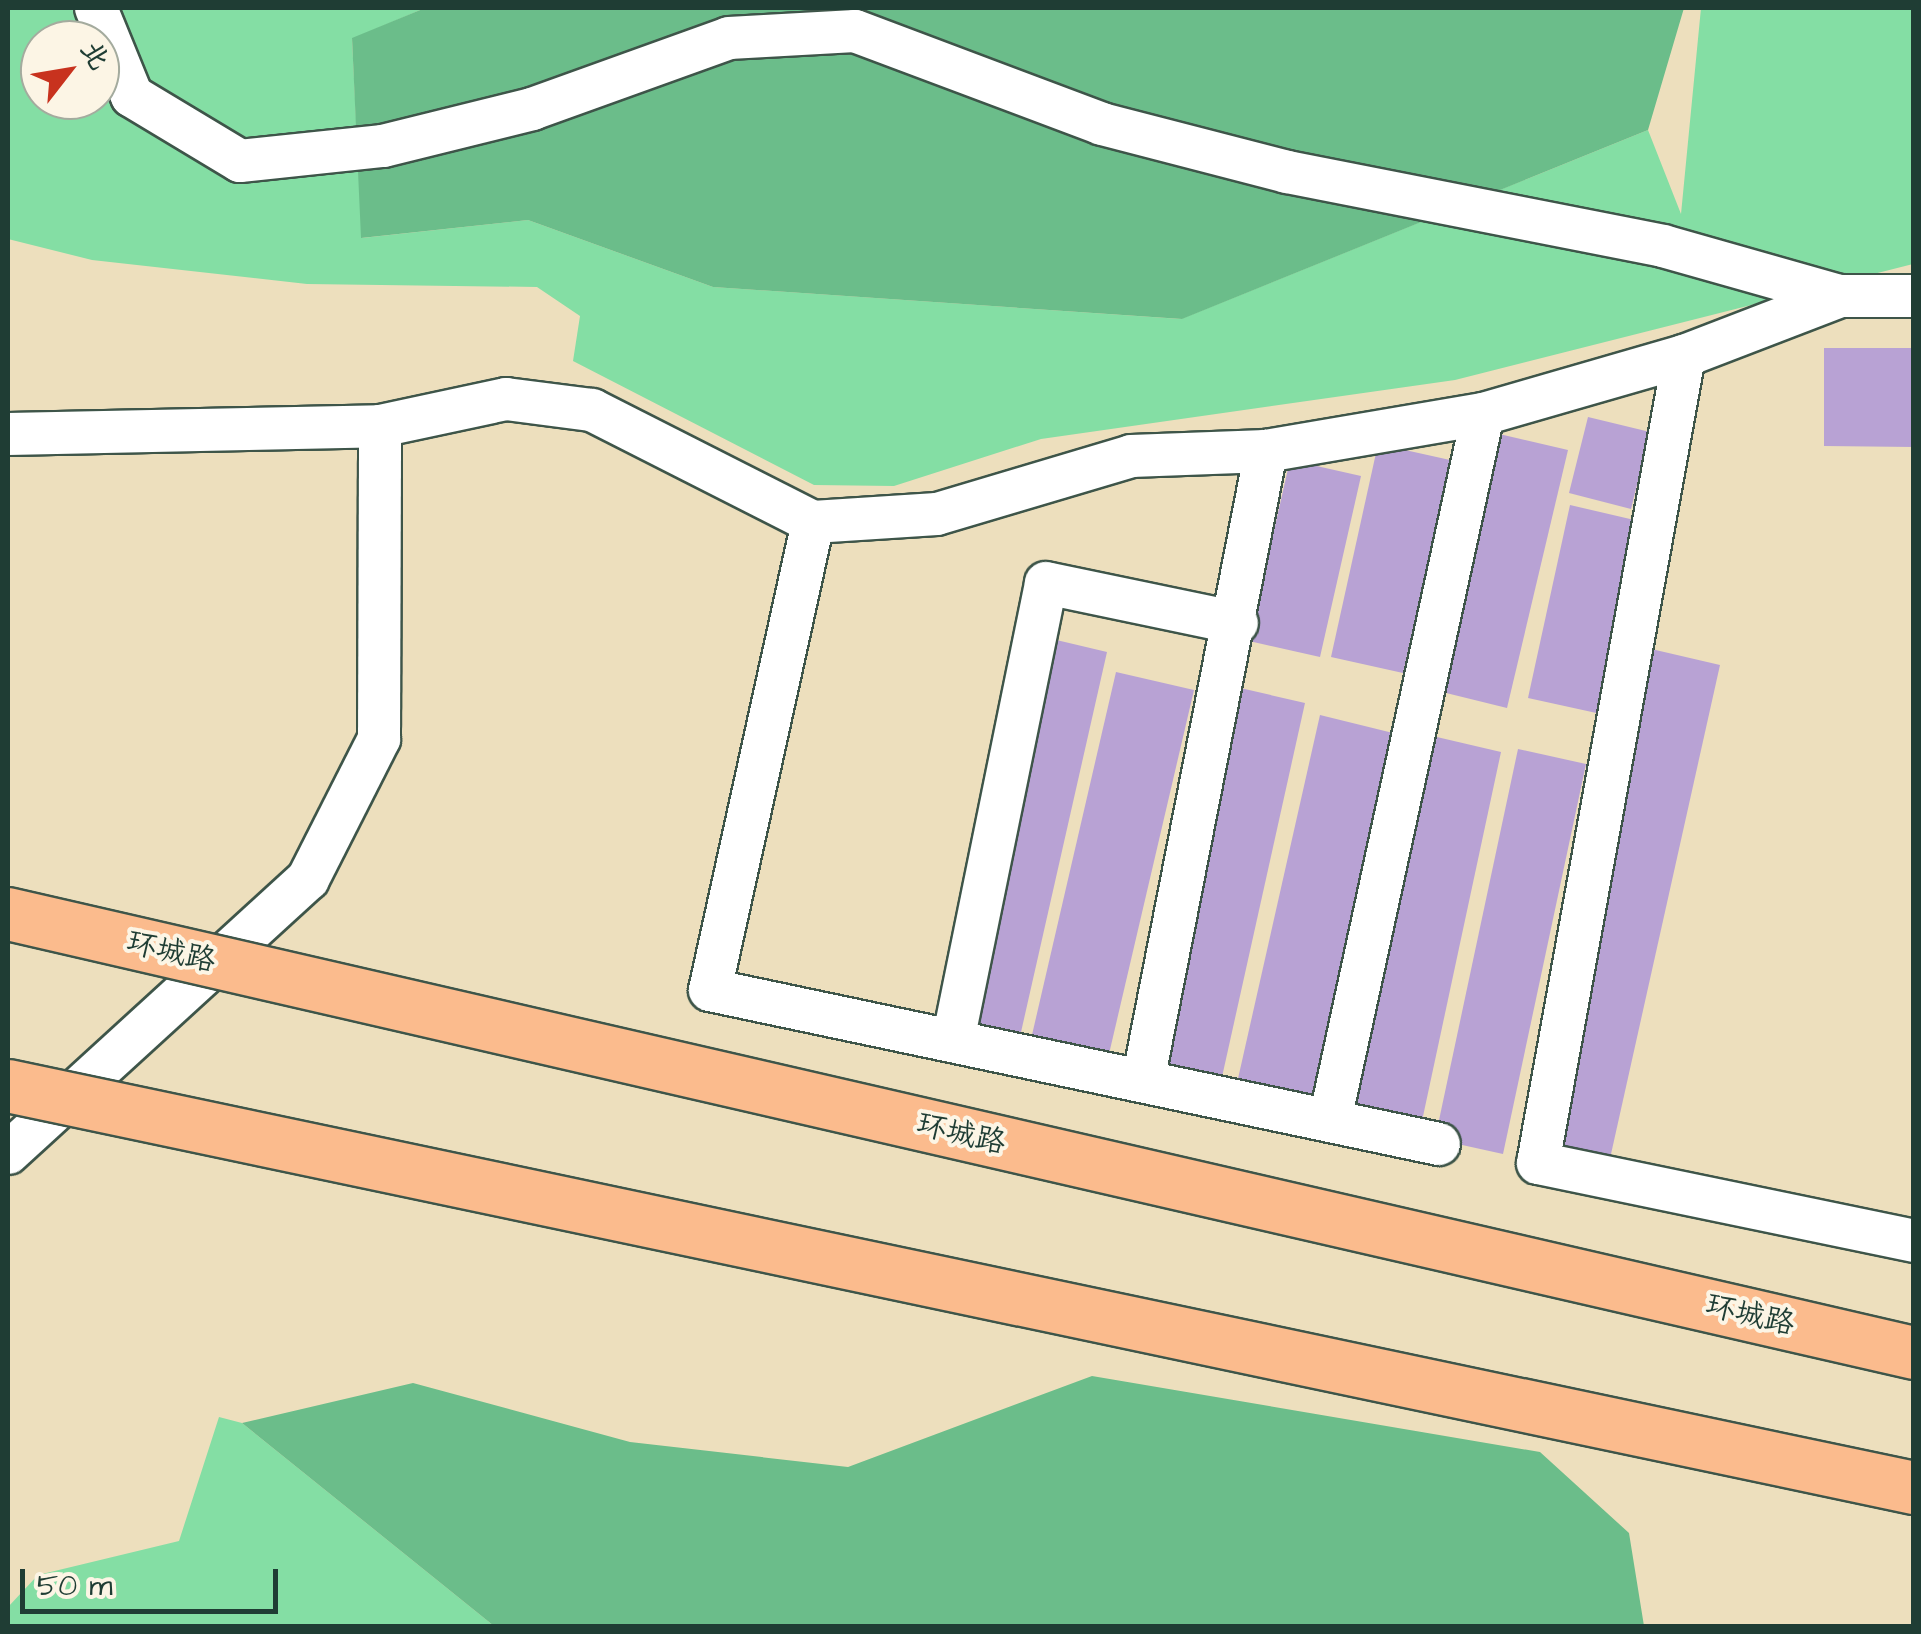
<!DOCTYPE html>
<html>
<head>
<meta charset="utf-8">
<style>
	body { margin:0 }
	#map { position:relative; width:1921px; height:1634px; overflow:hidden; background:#eddfbd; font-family:"Architects Daughter","LXGW WenKai TC",sans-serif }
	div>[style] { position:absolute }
	.green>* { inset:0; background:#84dea4 }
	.forest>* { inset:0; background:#6bbd8a }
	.building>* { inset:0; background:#b8a2d4 }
	.roads { filter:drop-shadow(2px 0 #3e5549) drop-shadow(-2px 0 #3e5549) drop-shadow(0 2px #3e5549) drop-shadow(0 -2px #3e5549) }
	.minor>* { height:42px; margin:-21px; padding:0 21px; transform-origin:21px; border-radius:21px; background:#fff }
	.bridges { filter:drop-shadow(2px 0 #3e5549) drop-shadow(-2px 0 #3e5549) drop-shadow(0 2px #3e5549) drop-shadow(0 -2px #3e5549) }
	.major-bridge>* { height:52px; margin:-26px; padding:0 26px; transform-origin:26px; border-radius:26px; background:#fbbb8d }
	span { translate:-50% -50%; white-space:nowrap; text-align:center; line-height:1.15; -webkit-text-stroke:8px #fcf5e5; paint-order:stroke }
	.street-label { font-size:30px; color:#1f3d34 }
	.frame { position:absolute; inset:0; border:10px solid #1f3d34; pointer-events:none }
	.north { position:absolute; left:20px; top:20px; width:100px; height:100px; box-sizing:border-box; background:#fcf5e5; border:2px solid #a4ab9e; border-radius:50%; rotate:59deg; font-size:28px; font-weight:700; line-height:40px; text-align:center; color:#1f3d34 }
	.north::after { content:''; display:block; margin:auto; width:35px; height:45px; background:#c8321e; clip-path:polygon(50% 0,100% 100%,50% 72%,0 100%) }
	.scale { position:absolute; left:20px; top:1569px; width:258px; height:45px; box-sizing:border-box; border:5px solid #1f3d34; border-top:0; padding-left:12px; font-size:30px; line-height:35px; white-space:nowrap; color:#1f3d34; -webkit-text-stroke:8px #fcf5e5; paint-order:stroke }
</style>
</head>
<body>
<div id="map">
	<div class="green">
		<i style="clip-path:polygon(evenodd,8px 8px,425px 8px,352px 39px,362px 238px,528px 220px,713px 287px,1181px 319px,1648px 130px,1681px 214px,1701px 8px,1913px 8px,1913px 264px,1455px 380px,1041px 439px,894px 486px,814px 485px,573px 361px,580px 316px,537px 287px,307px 284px,92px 260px,8px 239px,8px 8px,40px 40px,100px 40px,100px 100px,40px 100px,40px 40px)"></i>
		<i style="clip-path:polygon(219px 1417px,242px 1423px,494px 1626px,8px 1626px,8px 1607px,38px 1575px,179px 1541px)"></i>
	</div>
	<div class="forest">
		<i style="clip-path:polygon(425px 8px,1684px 8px,1648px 130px,1182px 319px,713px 287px,528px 220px,361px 238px,352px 38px)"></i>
		<i style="clip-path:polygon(1092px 1376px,1540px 1452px,1629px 1533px,1644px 1626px,494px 1626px,242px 1423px,413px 1383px,630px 1442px,848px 1467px)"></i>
	</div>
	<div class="building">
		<i style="clip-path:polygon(1824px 348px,1914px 348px,1914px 447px,1824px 446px)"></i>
		<i style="clip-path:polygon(1588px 417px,1650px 432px,1631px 509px,1569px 493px)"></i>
		<i style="clip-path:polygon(1495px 433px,1568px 450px,1507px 708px,1434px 690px)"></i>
		<i style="clip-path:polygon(1378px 444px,1450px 460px,1403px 673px,1331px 657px)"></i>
		<i style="clip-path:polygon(1290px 460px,1361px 476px,1320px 657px,1249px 641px)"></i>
		<i style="clip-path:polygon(1570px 505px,1643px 522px,1601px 714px,1528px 698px)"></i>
		<i style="clip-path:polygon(1048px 638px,1107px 652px,1019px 1041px,960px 1027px)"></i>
		<i style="clip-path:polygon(1647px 648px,1720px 665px,1603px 1190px,1530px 1173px)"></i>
		<i style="clip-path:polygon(1116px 672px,1194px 690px,1109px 1054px,1032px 1035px)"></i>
		<i style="clip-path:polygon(1236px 687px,1305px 703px,1222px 1077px,1154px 1062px)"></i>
		<i style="clip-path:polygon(1320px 715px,1393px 733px,1309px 1109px,1235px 1092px)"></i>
		<i style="clip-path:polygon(1424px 734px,1501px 752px,1419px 1135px,1340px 1118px)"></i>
		<i style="clip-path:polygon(1518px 749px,1586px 764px,1503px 1154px,1435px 1139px)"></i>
	</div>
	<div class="roads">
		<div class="minor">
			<i style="left:96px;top:8px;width:95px;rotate:67.8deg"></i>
			<i style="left:132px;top:96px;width:126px;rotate:31deg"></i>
			<i style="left:240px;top:161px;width:144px;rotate:-6deg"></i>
			<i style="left:383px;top:146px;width:154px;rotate:-13.9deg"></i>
			<i style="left:532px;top:109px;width:209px;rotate:-19.8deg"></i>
			<i style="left:729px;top:38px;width:126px;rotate:-3.2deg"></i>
			<i style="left:855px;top:31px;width:264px;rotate:20.6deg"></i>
			<i style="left:1102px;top:124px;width:191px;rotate:14.5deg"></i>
			<i style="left:1287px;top:172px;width:383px;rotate:11.1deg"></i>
			<i style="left:1663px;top:246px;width:184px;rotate:15.8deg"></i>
			<i style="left:1840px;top:296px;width:74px"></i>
			<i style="left:1684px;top:356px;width:820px;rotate:100.25deg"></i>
			<i style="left:1538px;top:1163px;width:384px;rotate:11.7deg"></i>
			<i style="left:8px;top:434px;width:372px;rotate:-1.2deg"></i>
			<i style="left:380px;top:426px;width:129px;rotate:-12.1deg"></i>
			<i style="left:506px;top:399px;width:87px;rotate:7.3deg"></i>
			<i style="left:592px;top:410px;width:248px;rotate:26.9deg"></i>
			<i style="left:813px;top:522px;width:124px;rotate:-3.7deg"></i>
			<i style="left:937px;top:514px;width:202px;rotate:-16.6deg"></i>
			<i style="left:1131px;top:456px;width:135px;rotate:-2.1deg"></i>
			<i style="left:1266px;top:451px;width:220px;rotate:-9.7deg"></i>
			<i style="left:1483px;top:414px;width:209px;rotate:-16.1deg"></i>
			<i style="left:1684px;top:356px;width:167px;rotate:-21deg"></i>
			<i style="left:813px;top:522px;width:479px;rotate:102.4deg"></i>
			<i style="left:710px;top:990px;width:745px;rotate:11.93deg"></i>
			<i style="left:953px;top:1041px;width:467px;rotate:-78.5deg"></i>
			<i style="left:1046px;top:583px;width:195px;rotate:11.8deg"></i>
			<i style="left:1143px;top:1081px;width:642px;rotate:-78.95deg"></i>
			<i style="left:1330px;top:1120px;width:722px;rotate:-77.77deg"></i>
			<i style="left:8px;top:1153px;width:406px;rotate:-42.4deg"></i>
			<i style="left:308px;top:879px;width:157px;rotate:-63.1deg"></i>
			<i style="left:379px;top:739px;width:313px;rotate:-89.8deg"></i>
		</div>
	</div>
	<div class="bridges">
		<div class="major-bridge">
			<i style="left:8px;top:914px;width:1956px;rotate:12.97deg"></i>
			<i style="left:8px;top:1086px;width:1948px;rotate:11.91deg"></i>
		</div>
	</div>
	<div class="street-label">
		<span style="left:171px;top:952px;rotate:13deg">环城路</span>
		<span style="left:961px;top:1134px;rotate:13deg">环城路</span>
		<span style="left:1750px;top:1315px;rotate:13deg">环城路</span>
	</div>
	<div class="frame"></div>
	<div class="north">北</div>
	<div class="scale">50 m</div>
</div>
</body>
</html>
